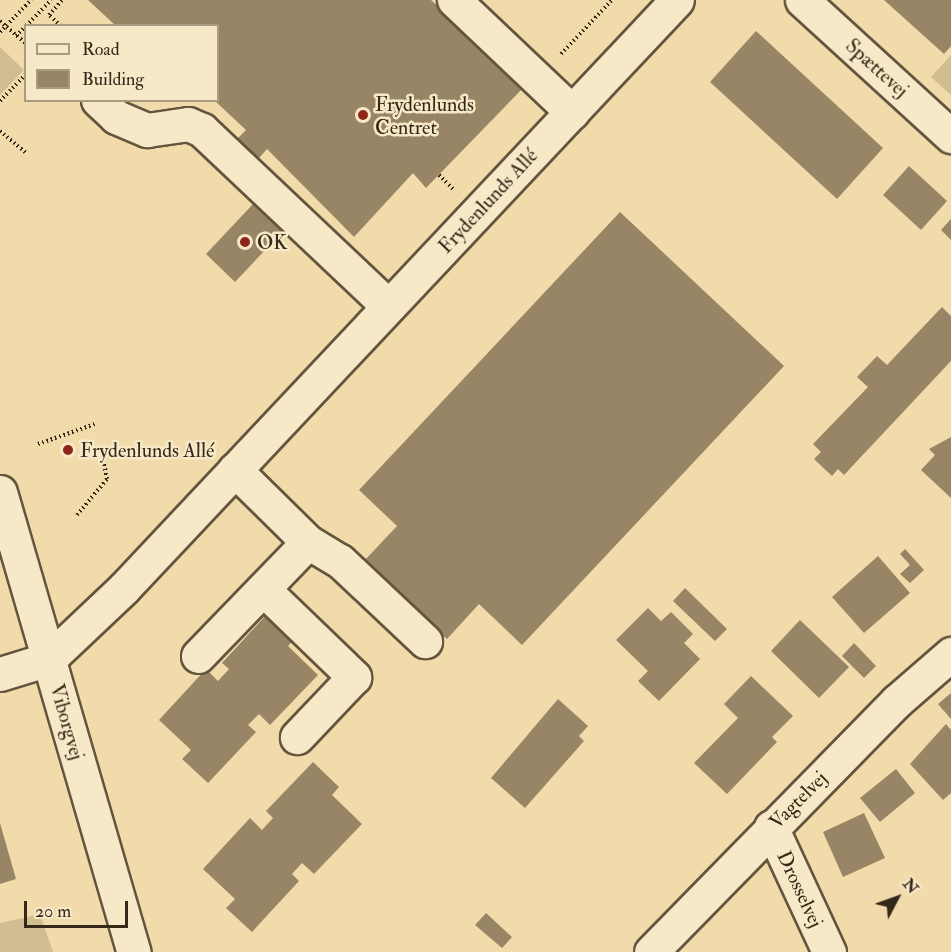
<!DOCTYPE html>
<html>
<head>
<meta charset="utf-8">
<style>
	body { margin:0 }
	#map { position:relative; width:951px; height:952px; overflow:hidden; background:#f2dbab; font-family:"IM FELL Double Pica",serif }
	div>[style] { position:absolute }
	.green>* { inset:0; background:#d2bd92 }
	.building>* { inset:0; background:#978565 }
	.path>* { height:4px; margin-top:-2px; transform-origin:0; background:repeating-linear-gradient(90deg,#342819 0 1.5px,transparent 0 4.5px) }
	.roads { filter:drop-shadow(2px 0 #64553e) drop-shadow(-2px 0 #64553e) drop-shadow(0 2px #64553e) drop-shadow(0 -2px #64553e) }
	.minor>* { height:33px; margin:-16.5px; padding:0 16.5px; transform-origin:16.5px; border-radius:16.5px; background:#f7e8c8 }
	.dots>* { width:16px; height:16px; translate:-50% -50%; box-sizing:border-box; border:3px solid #f7e8c8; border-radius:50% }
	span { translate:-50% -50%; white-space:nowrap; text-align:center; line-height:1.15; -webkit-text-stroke:5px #f7e8c8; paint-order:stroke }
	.street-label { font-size:20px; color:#342819 }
	.poi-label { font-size:20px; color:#342819 }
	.left { translate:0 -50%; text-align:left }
	.legend { position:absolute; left:24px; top:24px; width:195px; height:78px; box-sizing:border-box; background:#f7e8c8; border:2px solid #a99b82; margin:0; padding:8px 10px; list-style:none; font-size:18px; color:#342819 }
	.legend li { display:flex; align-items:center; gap:12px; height:30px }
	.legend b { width:30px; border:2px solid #a99b82 }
	.north { position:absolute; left:867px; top:868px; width:60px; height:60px; -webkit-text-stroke:4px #f7e8c8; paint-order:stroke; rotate:49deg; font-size:16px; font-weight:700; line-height:24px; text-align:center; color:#342819 }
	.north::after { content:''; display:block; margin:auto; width:21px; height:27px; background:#342819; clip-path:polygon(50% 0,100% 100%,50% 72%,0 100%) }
	.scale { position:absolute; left:24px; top:901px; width:104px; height:27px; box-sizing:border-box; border:3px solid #342819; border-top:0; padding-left:8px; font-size:18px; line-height:21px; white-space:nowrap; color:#342819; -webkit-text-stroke:4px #f7e8c8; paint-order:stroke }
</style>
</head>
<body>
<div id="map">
	<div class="green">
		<i style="clip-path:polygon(0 47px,24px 70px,0 95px)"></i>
		<i style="clip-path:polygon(951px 55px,951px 95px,931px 77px)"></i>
		<i style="clip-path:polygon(40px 914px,53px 952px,0 952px,0 923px)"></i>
	</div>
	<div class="building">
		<i style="clip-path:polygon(88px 0,431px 0,524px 87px,426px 188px,413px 173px,354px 237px,267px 149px,258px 159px,237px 139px,246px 130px,214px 100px,218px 26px,116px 26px)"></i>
		<i style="clip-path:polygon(884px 0,951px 0,951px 46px,944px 54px)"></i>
		<i style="clip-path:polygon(756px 31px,883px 148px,837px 199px,710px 82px)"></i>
		<i style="clip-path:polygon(909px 166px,947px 201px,921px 230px,883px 195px)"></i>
		<i style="clip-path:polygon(254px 203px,283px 231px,235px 282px,206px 254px)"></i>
		<i style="clip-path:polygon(620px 212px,784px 366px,522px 645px,479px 604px,447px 639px,364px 561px,397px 526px,359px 490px)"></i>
		<i style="clip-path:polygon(951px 219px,951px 240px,941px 230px)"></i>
		<i style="clip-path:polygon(942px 307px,951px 316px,951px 361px,844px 475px,838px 469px,832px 476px,814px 459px,821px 452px,813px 444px,868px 387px,857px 377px,877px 356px,887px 365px)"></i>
		<i style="clip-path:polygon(951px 437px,951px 498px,921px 470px,935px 455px,929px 449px)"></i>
		<i style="clip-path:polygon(905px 549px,924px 570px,910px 583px,900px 574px,910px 565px,900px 554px)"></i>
		<i style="clip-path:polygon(878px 556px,910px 593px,864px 633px,832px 597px)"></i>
		<i style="clip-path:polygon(685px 588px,727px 629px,715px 641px,673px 601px)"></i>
		<i style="clip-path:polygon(648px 608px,661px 621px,671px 612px,693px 634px,684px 643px,700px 659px,659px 701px,638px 681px,648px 671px,616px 640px)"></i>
		<i style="clip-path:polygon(269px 612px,296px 637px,288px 646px,318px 675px,270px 725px,259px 714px,248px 725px,256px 732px,208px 783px,182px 759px,191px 750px,159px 720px,206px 669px,218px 681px,229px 669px,222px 663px)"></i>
		<i style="clip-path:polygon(800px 620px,849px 667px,819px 698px,771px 651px)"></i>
		<i style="clip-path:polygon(854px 643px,876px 666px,864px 678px,842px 656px)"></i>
		<i style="clip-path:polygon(751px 676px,793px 716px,772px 737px,777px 742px,727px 794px,694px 763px,738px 718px,724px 704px)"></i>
		<i style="clip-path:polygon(951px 693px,951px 719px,938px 704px)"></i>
		<i style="clip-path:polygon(558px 699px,588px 726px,579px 736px,584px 741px,525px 808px,491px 778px)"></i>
		<i style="clip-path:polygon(946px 724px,951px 730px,951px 793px,943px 800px,910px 764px)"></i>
		<i style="clip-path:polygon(313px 762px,339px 787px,332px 795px,362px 824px,314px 874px,302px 863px,292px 874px,299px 881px,252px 932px,226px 908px,235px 899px,203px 869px,250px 818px,262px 830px,273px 818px,266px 811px)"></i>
		<i style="clip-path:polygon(896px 769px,915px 793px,880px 822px,860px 798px)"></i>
		<i style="clip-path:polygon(864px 813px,885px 858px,843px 877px,823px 832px)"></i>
		<i style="clip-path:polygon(0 823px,16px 879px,0 884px)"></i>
		<i style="clip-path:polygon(486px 913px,512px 937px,502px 948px,475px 925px)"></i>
	</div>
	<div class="path">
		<i style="left:0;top:21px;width:35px;rotate:41deg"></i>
		<i style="left:26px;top:26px;width:36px;rotate:-46deg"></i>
		<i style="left:61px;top:26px;width:16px;rotate:-137deg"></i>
		<i style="left:49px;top:15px;width:20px;rotate:-49deg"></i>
		<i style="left:0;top:32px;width:45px;rotate:-45.9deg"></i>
		<i style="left:16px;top:36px;width:14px;rotate:-45deg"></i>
		<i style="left:561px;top:54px;width:74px;rotate:-46.6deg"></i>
		<i style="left:0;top:101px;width:37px;rotate:-46deg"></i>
		<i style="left:0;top:131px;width:34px;rotate:40deg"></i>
		<i style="left:439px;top:175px;width:20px;rotate:45deg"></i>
		<i style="left:38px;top:444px;width:60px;rotate:-19.3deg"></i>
		<i style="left:77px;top:515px;width:47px;rotate:-50.2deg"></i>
		<i style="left:107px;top:479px;width:21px;rotate:-101deg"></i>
	</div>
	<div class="roads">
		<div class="minor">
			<i style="left:454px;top:0;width:163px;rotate:43.5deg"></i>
			<i style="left:802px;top:0;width:202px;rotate:42.4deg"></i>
			<i style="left:98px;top:100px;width:25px;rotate:43deg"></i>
			<i style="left:116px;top:117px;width:34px;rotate:23deg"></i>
			<i style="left:147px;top:130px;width:41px;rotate:-8.3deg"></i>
			<i style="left:188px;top:124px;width:15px;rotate:23deg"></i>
			<i style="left:202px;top:130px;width:256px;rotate:43.4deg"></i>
			<i style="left:0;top:492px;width:479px;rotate:73.8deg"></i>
			<i style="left:308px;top:542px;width:37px;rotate:31deg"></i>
			<i style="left:340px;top:561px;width:117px;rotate:43.3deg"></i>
			<i style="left:263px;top:589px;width:127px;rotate:44deg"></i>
			<i style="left:354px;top:677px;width:83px;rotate:133.5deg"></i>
			<i style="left:198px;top:656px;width:158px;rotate:-46deg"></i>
			<i style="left:308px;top:542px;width:103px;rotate:-135.4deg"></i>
			<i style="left:0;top:674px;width:51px;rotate:-17deg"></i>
			<i style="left:49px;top:659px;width:103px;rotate:-43.4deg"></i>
			<i style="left:124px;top:588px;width:807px;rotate:-46.76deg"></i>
			<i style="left:771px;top:827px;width:138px;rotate:65.1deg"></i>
			<i style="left:651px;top:952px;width:351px;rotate:-45.6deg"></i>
			<i style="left:897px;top:701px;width:72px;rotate:-41deg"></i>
		</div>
	</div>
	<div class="dots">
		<i style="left:363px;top:115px;background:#8f2418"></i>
		<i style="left:245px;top:242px;background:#8f2418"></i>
		<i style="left:68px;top:450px;background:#8f2418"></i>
	</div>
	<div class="street-label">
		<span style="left:877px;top:68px;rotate:42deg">Spættevej</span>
		<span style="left:488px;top:201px;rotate:-47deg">Frydenlunds Allé</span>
		<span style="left:67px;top:722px;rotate:74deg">Viborgvej</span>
		<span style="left:798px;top:800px;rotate:-45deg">Vagtelvej</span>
		<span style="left:800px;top:889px;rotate:65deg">Drosselvej</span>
	</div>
	<div class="poi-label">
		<span class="left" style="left:375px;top:116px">Frydenlunds<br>Centret</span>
		<span class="left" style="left:257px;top:242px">OK</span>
		<span class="left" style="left:80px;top:450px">Frydenlunds Allé</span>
	</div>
	<ul class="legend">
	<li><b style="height:8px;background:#f7e8c8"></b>Road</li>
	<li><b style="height:16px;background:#978565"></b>Building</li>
	</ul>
	<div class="north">N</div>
	<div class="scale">20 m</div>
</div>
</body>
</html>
